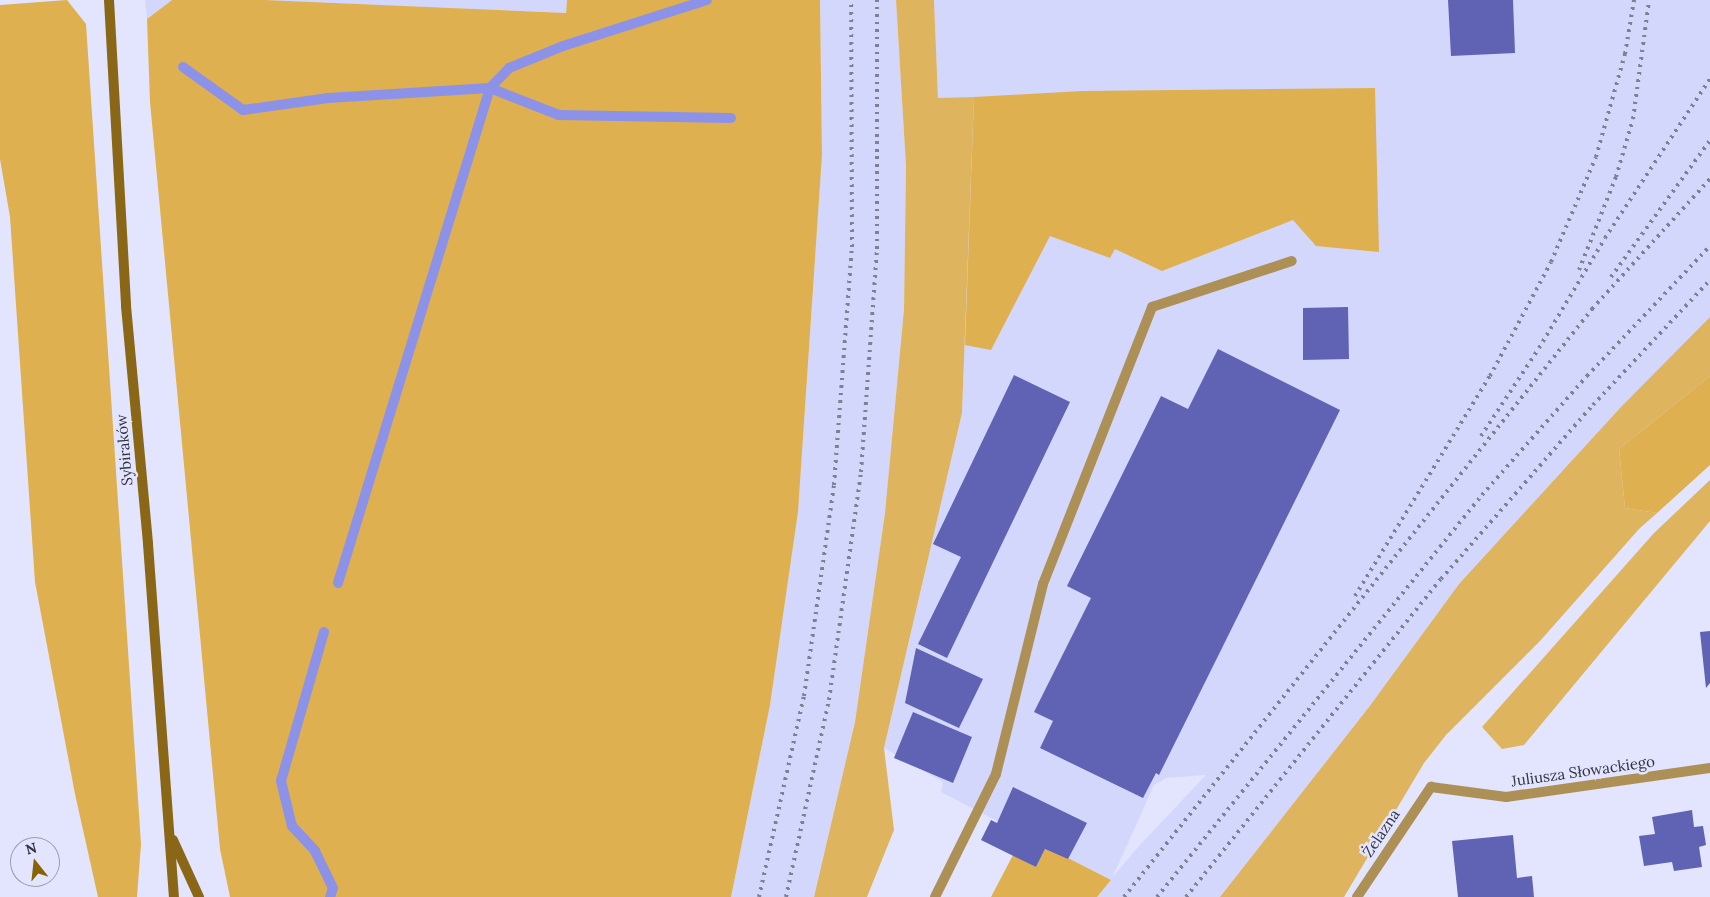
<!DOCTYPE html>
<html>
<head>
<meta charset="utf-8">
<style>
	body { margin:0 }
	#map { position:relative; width:1710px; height:897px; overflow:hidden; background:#e2e5fd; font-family:Lora,serif }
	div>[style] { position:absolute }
	.built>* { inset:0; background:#d3d7fc }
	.green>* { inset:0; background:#dfb45e }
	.forest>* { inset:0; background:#dfb04f }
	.stream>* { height:10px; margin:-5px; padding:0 5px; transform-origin:5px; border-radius:5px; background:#8d92e9 }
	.building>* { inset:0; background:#6062b4 }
	.service>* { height:10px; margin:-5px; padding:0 5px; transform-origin:5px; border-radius:5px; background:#ad9056 }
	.minor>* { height:10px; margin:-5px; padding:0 5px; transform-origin:5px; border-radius:5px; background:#ad9056 }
	.secondary>* { height:10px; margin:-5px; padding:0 5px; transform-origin:5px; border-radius:5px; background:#896717 }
	.rail>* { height:4px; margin-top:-2px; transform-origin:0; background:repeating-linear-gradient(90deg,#7f8192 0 2.5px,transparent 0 7.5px) }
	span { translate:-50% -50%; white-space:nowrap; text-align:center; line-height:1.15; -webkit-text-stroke:5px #e2e5fd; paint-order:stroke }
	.street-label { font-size:15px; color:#32333f }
	.north { position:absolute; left:10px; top:837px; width:50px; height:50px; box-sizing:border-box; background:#e2e5fd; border:1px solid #9c9eb1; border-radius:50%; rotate:344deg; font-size:14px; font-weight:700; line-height:20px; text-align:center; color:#32333f }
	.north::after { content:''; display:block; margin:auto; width:18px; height:22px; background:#886400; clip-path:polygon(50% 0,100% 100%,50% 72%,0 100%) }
</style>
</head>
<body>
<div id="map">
	<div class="built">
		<i style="clip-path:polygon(145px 0,172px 0,147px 19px)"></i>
		<i style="clip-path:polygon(265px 0,567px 0,566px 13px)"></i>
		<i style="clip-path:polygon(820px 0,896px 0,906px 166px,904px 309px,885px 513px,855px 722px,814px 897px,731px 897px,770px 705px,798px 512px,822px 155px)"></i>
		<i style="clip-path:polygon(evenodd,934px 0,1710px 0,1710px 317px,1621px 408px,1459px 584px,1369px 707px,1220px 897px,1097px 897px,1111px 880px,941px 792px,943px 782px,884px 748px,962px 413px,974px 98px,938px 98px,934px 0,1206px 775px,1139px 846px,1112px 878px,1154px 785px,1166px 778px,1206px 775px)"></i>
	</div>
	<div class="green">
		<i style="clip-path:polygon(896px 0,934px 0,938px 98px,974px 97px,962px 413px,884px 748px,894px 830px,867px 897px,814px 897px,855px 722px,885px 513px,904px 309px,906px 166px)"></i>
		<i style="clip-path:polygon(1710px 317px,1710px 376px,1619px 449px,1625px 508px,1657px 513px,1639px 529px,1540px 641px,1446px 735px,1424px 763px,1344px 897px,1220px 897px,1369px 707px,1459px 584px,1621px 407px)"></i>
		<i style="clip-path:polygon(1710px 480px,1710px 521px,1524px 745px,1502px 749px,1482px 727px,1654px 533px)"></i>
	</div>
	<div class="forest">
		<i style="clip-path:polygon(67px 0,86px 24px,141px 844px,137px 897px,98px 897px,75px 794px,35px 582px,10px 217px,0 159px,0 5px)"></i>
		<i style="clip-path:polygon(172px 0,265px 0,566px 13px,567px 0,820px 0,822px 155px,798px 512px,770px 705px,731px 897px,230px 897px,220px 849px,150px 102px,147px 19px)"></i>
		<i style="clip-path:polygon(1375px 88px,1379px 252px,1316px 246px,1293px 220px,1162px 271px,1115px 249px,1110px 258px,1050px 236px,991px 350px,965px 345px,974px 97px,1082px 91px)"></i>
		<i style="clip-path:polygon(1710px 376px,1710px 465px,1657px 513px,1625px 508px,1619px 449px)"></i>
		<i style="clip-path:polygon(1045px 849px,1070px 859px,1111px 880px,1097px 897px,991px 897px,1013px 855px,1036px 867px)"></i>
	</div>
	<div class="stream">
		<i style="left:183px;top:67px;width:74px;rotate:35.6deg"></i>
		<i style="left:243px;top:110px;width:86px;rotate:-8deg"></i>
		<i style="left:328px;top:98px;width:162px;rotate:-3.5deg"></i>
		<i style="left:490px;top:88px;width:74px;rotate:21.4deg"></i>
		<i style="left:559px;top:115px;width:172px;rotate:1deg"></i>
		<i style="left:338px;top:583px;width:518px;rotate:-72.93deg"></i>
		<i style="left:490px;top:88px;width:28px;rotate:-46deg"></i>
		<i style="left:509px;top:68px;width:58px;rotate:-22.2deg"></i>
		<i style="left:563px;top:46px;width:151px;rotate:-17.7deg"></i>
		<i style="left:324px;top:632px;width:155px;rotate:106.1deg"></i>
		<i style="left:281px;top:781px;width:46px;rotate:76.3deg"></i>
		<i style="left:292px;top:826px;width:34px;rotate:47deg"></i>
		<i style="left:315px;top:851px;width:41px;rotate:64.1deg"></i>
		<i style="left:333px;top:888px;width:9px;rotate:108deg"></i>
	</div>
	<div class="building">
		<i style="clip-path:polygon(1448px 0,1513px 0,1515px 53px,1451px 56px)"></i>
		<i style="clip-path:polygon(1348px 307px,1349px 359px,1303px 360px,1303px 308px)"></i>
		<i style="clip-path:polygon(1218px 349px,1340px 410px,1159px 775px,1156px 773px,1143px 798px,1040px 748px,1053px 721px,1034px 712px,1091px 598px,1067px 586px,1161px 396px,1188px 409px)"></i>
		<i style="clip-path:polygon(1014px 375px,1070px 402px,947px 658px,918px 644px,961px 557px,933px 544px)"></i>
		<i style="clip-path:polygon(1710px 631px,1710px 683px,1706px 688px,1700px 632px)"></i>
		<i style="clip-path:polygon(916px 648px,983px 679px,959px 728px,905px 703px)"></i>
		<i style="clip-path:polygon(913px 712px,972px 737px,953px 783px,894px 758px)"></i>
		<i style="clip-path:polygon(1013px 787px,1087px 823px,1068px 859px,1045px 849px,1036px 867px,981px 840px,991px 820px,997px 823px)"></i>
		<i style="clip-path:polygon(1692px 810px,1694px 827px,1703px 826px,1706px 845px,1699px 847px,1702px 867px,1674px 871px,1672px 862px,1644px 866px,1639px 836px,1655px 834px,1652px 817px)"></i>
		<i style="clip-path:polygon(1513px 835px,1517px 878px,1532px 876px,1534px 897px,1458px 897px,1452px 841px)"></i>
	</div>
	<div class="service">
		<i style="left:935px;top:897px;width:137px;rotate:-63.6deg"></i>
		<i style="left:996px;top:774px;width:196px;rotate:-76.1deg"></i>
		<i style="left:1043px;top:584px;width:298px;rotate:-68.5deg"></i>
		<i style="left:1152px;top:307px;width:147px;rotate:-18.2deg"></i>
		<i style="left:1357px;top:897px;width:133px;rotate:-56.1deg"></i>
	</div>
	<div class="minor">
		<i style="left:1431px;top:787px;width:76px;rotate:7.6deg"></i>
		<i style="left:1506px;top:797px;width:206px;rotate:-8.1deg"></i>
	</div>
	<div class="secondary">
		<i style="left:109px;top:0;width:306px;rotate:86.8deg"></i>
		<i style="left:126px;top:306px;width:239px;rotate:84.7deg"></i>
		<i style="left:148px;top:544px;width:354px;rotate:85.8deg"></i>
		<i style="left:173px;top:840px;width:63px;rotate:65.5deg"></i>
	</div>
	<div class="rail">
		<i style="left:1579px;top:270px;width:100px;rotate:-68.3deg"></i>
		<i style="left:1616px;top:177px;width:60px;rotate:-73.7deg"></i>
		<i style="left:1633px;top:119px;width:120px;rotate:-82.3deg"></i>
		<i style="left:1611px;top:277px;width:169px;rotate:-54.1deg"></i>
		<i style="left:1481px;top:436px;width:105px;rotate:-56.6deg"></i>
		<i style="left:1539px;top:348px;width:128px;rotate:-59deg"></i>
		<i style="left:1605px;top:238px;width:191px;rotate:-56.6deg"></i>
		<i style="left:1355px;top:596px;width:258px;rotate:-58.5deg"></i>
		<i style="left:1490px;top:376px;width:129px;rotate:-61.8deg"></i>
		<i style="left:1551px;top:262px;width:114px;rotate:-66.8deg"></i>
		<i style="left:1596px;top:157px;width:107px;rotate:-74.3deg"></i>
		<i style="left:1625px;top:54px;width:55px;rotate:-80.5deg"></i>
		<i style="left:759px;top:897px;width:206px;rotate:-77.4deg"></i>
		<i style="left:804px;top:696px;width:213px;rotate:-81.9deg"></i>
		<i style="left:834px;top:485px;width:239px;rotate:-85.7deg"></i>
		<i style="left:852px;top:247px;width:247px;rotate:-90.2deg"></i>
		<i style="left:786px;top:897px;width:202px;rotate:-77.7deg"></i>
		<i style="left:829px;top:700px;width:230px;rotate:-82deg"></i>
		<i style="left:861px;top:472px;width:224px;rotate:-85.9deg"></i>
		<i style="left:877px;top:249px;width:249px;rotate:-90deg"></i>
		<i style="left:1124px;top:897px;width:752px;rotate:-51.48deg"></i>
		<i style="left:1592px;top:309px;width:176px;rotate:-47.8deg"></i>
		<i style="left:1157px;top:897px;width:517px;rotate:-51.05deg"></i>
		<i style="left:1482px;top:495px;width:159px;rotate:-48.6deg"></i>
		<i style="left:1587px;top:376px;width:179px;rotate:-46.6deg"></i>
		<i style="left:1186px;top:897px;width:408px;rotate:-51.3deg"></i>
		<i style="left:1441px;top:579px;width:231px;rotate:-48.9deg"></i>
		<i style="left:1593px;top:405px;width:171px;rotate:-46.9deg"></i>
	</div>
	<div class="street-label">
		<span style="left:124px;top:450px;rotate:-95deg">Sybiraków</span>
		<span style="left:1583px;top:771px;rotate:-8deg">Juliusza Słowackiego</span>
		<span style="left:1381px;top:833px;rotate:-56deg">Żelazna</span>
	</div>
	<div class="north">N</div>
</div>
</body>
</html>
